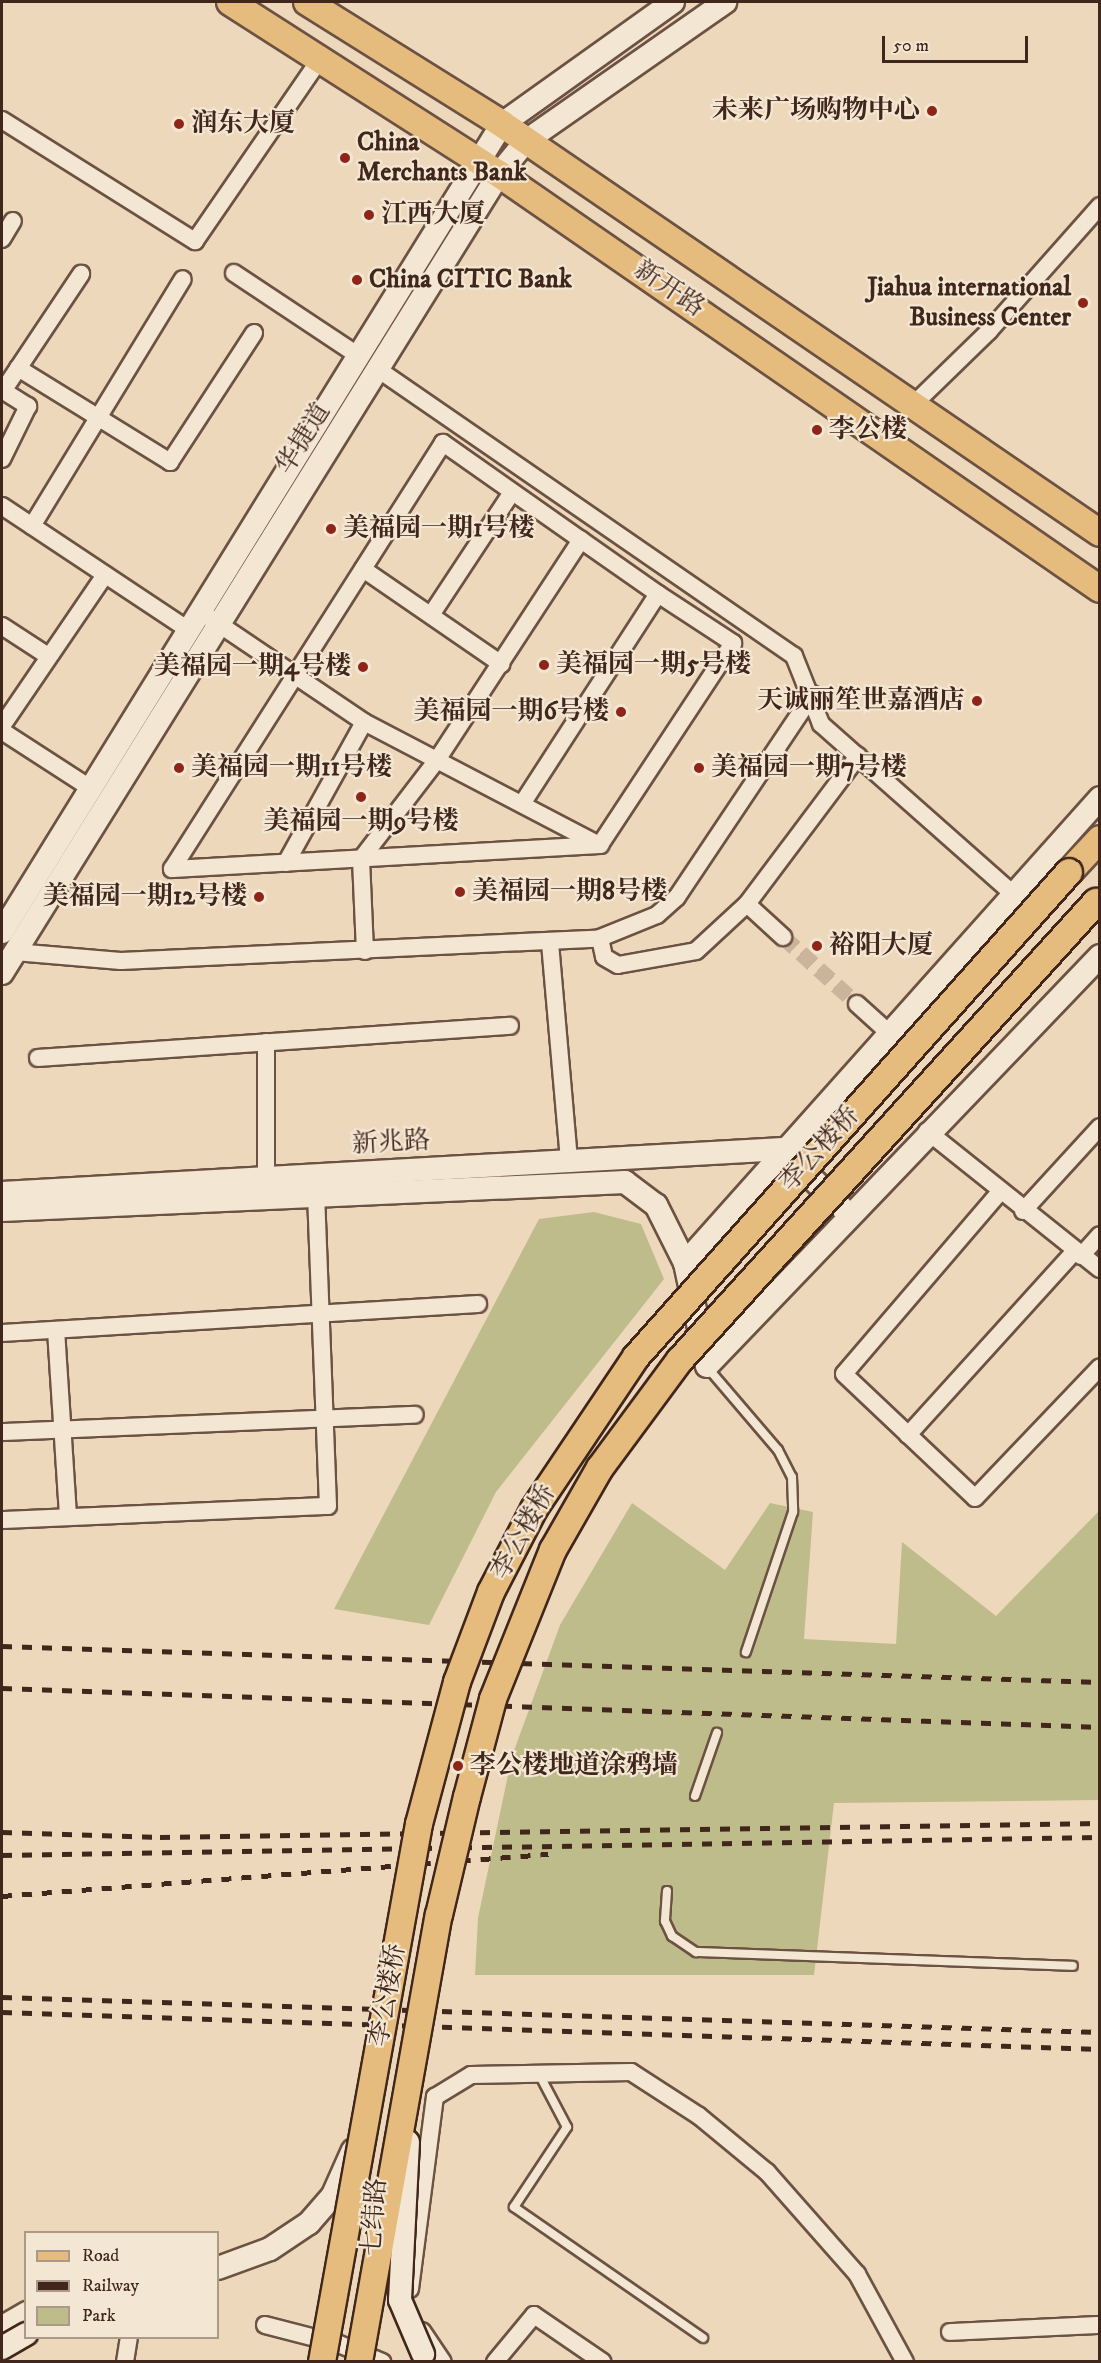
<!DOCTYPE html>
<html>
<head>
<meta charset="utf-8">
<style>
	body { margin:0 }
	#map { position:relative; width:1101px; height:2363px; overflow:hidden; background:#edd8bb; font-family:"IM FELL DW Pica","Noto Serif SC",serif }
	div>[style] { position:absolute }
	.green>* { inset:0; background:#bfbc8b }
	.street-tunnel>* { height:16px; margin-top:-8px; transform-origin:0; background:repeating-linear-gradient(90deg,#cbb49b 0 16px,transparent 0 24px) }
	.roads { filter:drop-shadow(2px 0 #6c5243) drop-shadow(-2px 0 #6c5243) drop-shadow(0 2px #6c5243) drop-shadow(0 -2px #6c5243) }
	.lane>* { height:8px; margin:-4px; padding:0 4px; transform-origin:4px; border-radius:4px; background:#f3e6d3 }
	.street>* { height:16px; margin:-8px; padding:0 8px; transform-origin:8px; border-radius:8px; background:#f3e6d3 }
	.secondary>* { height:22px; margin:-11px; padding:0 11px; transform-origin:11px; border-radius:11px; background:#f3e6d3 }
	.primary>* { height:26px; margin:-13px; padding:0 13px; transform-origin:13px; border-radius:13px; background:#e6bc7e }
	.rail>* { height:4.5px; margin-top:-2.25px; transform-origin:0; background:repeating-linear-gradient(90deg,#41261b 0 10px,transparent 0 20px) }
	.bridges { filter:drop-shadow(2px 0 #41261b) drop-shadow(-2px 0 #41261b) drop-shadow(0 2px #41261b) drop-shadow(0 -2px #41261b) }
	.secondary-bridge>* { height:22px; margin:-11px; padding:0 11px; transform-origin:11px; border-radius:11px; background:#f3e6d3 }
	.primary-bridge>* { height:26px; margin:-13px; padding:0 13px; transform-origin:13px; border-radius:13px; background:#e6bc7e }
	.dots>* { width:16px; height:16px; translate:-50% -50%; box-sizing:border-box; border:3px solid #f3e6d3; border-radius:50% }
	span { translate:-50% -50%; white-space:nowrap; text-align:center; line-height:1.15; -webkit-text-stroke:4.5px #f3e6d3; paint-order:stroke }
	.poi-label { font-size:26px; color:#41261b; font-weight:700 }
	.right { translate:-100% -50%; text-align:right }
	.left { translate:0 -50%; text-align:left }
	.street-label { font-size:26px; color:#41261b }
	.frame { position:absolute; inset:0; border:3px solid #41261b; pointer-events:none }
	.legend { position:absolute; left:24px; top:2231px; width:195px; height:108px; box-sizing:border-box; background:#f3e6d3; border:2px solid #ac9989; margin:0; padding:8px 10px; list-style:none; font-size:18px; color:#41261b }
	.legend li { display:flex; align-items:center; gap:12px; height:30px }
	.legend b { width:30px; border:2px solid #ac9989 }
	.scale { position:absolute; left:882px; top:36px; width:146px; height:27px; box-sizing:border-box; border:3px solid #41261b; border-top:0; padding-left:8px; font-size:18px; line-height:21px; white-space:nowrap; color:#41261b; -webkit-text-stroke:4px #f3e6d3; paint-order:stroke }
</style>
</head>
<body>
<div id="map">
	<div class="green">
		<i style="clip-path:polygon(594px 1212px,641px 1224px,664px 1279px,496px 1492px,429px 1625px,334px 1609px,539px 1219px)"></i>
		<i style="clip-path:polygon(632px 1503px,725px 1570px,770px 1503px,813px 1512px,804px 1639px,896px 1644px,902px 1542px,996px 1616px,1099px 1511px,1099px 1800px,834px 1803px,814px 1975px,475px 1975px,478px 1918px,512px 1756px,560px 1625px)"></i>
	</div>
	<div class="street-tunnel">
		<i style="left:783px;top:937px;width:100px;rotate:42.2deg"></i>
	</div>
	<div class="roads">
		<div class="lane">
			<i style="left:707px;top:1367px;width:109px;rotate:49.5deg"></i>
			<i style="left:778px;top:1450px;width:30px;rotate:63deg"></i>
			<i style="left:792px;top:1477px;width:35px;rotate:88deg"></i>
			<i style="left:793px;top:1512px;width:148px;rotate:108.6deg"></i>
			<i style="left:695px;top:1796px;width:67px;rotate:-70.8deg"></i>
			<i style="left:667px;top:1891px;width:30px;rotate:94deg"></i>
			<i style="left:665px;top:1921px;width:17px;rotate:65deg"></i>
			<i style="left:672px;top:1936px;width:29px;rotate:34deg"></i>
			<i style="left:696px;top:1952px;width:377px;rotate:2.1deg"></i>
			<i style="left:539px;top:2074px;width:60px;rotate:62.2deg"></i>
			<i style="left:567px;top:2127px;width:96px;rotate:123.5deg"></i>
			<i style="left:514px;top:2207px;width:230px;rotate:34.7deg"></i>
		</div>
		<div class="street">
			<i style="left:2px;top:120px;width:228px;rotate:32.1deg"></i>
			<i style="left:195px;top:241px;width:222px;rotate:-55.5deg"></i>
			<i style="left:2px;top:239px;width:21px;rotate:-59deg"></i>
			<i style="left:234px;top:273px;width:146px;rotate:33.6deg"></i>
			<i style="left:18px;top:368px;width:179px;rotate:31.7deg"></i>
			<i style="left:170px;top:462px;width:154px;rotate:-56.9deg"></i>
			<i style="left:379px;top:370px;width:504px;rotate:34.57deg"></i>
			<i style="left:794px;top:656px;width:73px;rotate:68.3deg"></i>
			<i style="left:821px;top:724px;width:255px;rotate:41.5deg"></i>
			<i style="left:2px;top:390px;width:31px;rotate:32deg"></i>
			<i style="left:28px;top:406px;width:59px;rotate:116.1deg"></i>
			<i style="left:3px;top:391px;width:141px;rotate:-56.3deg"></i>
			<i style="left:912px;top:406px;width:107px;rotate:-44.2deg"></i>
			<i style="left:989px;top:331px;width:167px;rotate:-48.4deg"></i>
			<i style="left:2px;top:506px;width:222px;rotate:33.6deg"></i>
			<i style="left:32px;top:526px;width:289px;rotate:-58.6deg"></i>
			<i style="left:581px;top:540px;width:169px;rotate:-144.9deg"></i>
			<i style="left:443px;top:443px;width:505px;rotate:122.46deg"></i>
			<i style="left:172px;top:869px;width:429px;rotate:-3.2deg"></i>
			<i style="left:363px;top:569px;width:168px;rotate:34.5deg"></i>
			<i style="left:431px;top:615px;width:144px;rotate:-56.6deg"></i>
			<i style="left:210px;top:618px;width:186px;rotate:34deg"></i>
			<i style="left:364px;top:722px;width:265px;rotate:27.6deg"></i>
			<i style="left:2px;top:626px;width:55px;rotate:33.1deg"></i>
			<i style="left:2px;top:726px;width:183px;rotate:-55.7deg"></i>
			<i style="left:2px;top:731px;width:105px;rotate:32.9deg"></i>
			<i style="left:522px;top:804px;width:250px;rotate:-57.1deg"></i>
			<i style="left:658px;top:594px;width:90px;rotate:33.2deg"></i>
			<i style="left:733px;top:643px;width:242px;rotate:123.4deg"></i>
			<i style="left:286px;top:863px;width:161px;rotate:-61deg"></i>
			<i style="left:747px;top:904px;width:49px;rotate:42.5deg"></i>
			<i style="left:600px;top:938px;width:19px;rotate:78deg"></i>
			<i style="left:604px;top:957px;width:16px;rotate:30deg"></i>
			<i style="left:618px;top:965px;width:79px;rotate:-10.2deg"></i>
			<i style="left:696px;top:951px;width:69px;rotate:-42.7deg"></i>
			<i style="left:747px;top:904px;width:185px;rotate:-53.1deg"></i>
			<i style="left:550px;top:943px;width:220px;rotate:85deg"></i>
			<i style="left:365px;top:951px;width:92px;rotate:-92.5deg"></i>
			<i style="left:361px;top:859px;width:125px;rotate:-52.5deg"></i>
			<i style="left:437px;top:760px;width:263px;rotate:-56.8deg"></i>
			<i style="left:581px;top:540px;width:94px;rotate:35deg"></i>
			<i style="left:15px;top:952px;width:106px;rotate:4.9deg"></i>
			<i style="left:121px;top:961px;width:480px;rotate:-2.7deg"></i>
			<i style="left:600px;top:938px;width:61px;rotate:-22deg"></i>
			<i style="left:657px;top:915px;width:27px;rotate:-42deg"></i>
			<i style="left:677px;top:897px;width:244px;rotate:-56.2deg"></i>
			<i style="left:857px;top:1004px;width:42px;rotate:42.1deg"></i>
			<i style="left:38px;top:1058px;width:473px;rotate:-3.9deg"></i>
			<i style="left:927px;top:1131px;width:221px;rotate:38.6deg"></i>
			<i style="left:266px;top:1178px;width:136px;rotate:-90deg"></i>
			<i style="left:999px;top:1193px;width:238px;rotate:130.6deg"></i>
			<i style="left:844px;top:1374px;width:180px;rotate:43.4deg"></i>
			<i style="left:975px;top:1498px;width:181px;rotate:-46.3deg"></i>
			<i style="left:1023px;top:1211px;width:114px;rotate:-47.5deg"></i>
			<i style="left:1081px;top:1256px;width:28px;rotate:-48deg"></i>
			<i style="left:56px;top:1330px;width:187px;rotate:86.3deg"></i>
			<i style="left:2px;top:1333px;width:477px;rotate:-3.5deg"></i>
			<i style="left:2px;top:1432px;width:413px;rotate:-2.4deg"></i>
			<i style="left:908px;top:1435px;width:248px;rotate:-47.8deg"></i>
			<i style="left:2px;top:1520px;width:326px;rotate:-2.5deg"></i>
			<i style="left:328px;top:1506px;width:313px;rotate:-92.2deg"></i>
			<i style="left:410px;top:2289px;width:194px;rotate:-82.6deg"></i>
			<i style="left:435px;top:2097px;width:42px;rotate:-31.4deg"></i>
			<i style="left:471px;top:2075px;width:160px;rotate:-1.1deg"></i>
			<i style="left:631px;top:2072px;width:81px;rotate:32.9deg"></i>
			<i style="left:699px;top:2116px;width:88px;rotate:39.5deg"></i>
			<i style="left:767px;top:2172px;width:136px;rotate:48.6deg"></i>
			<i style="left:857px;top:2274px;width:100px;rotate:61.4deg"></i>
			<i style="left:2px;top:2324px;width:28px;rotate:-30deg"></i>
			<i style="left:265px;top:2325px;width:76px;rotate:14.4deg"></i>
			<i style="left:339px;top:2344px;width:47px;rotate:22.7deg"></i>
			<i style="left:422px;top:2331px;width:37px;rotate:56deg"></i>
			<i style="left:950px;top:2332px;width:150px;rotate:-2.7deg"></i>
			<i style="left:125px;top:2362px;width:24px;rotate:-81deg"></i>
			<i style="left:495px;top:2362px;width:61px;rotate:-50.3deg"></i>
			<i style="left:534px;top:2315px;width:83px;rotate:34.3deg"></i>
		</div>
		<div class="secondary">
			<i style="left:2px;top:932px;width:950px;rotate:-58.25deg"></i>
			<i style="left:502px;top:124px;width:210px;rotate:-35.5deg"></i>
			<i style="left:2px;top:973px;width:941px;rotate:-58.12deg"></i>
			<i style="left:499px;top:174px;width:43px;rotate:-50.7deg"></i>
			<i style="left:526px;top:141px;width:243px;rotate:-34.9deg"></i>
			<i style="left:790px;top:1157px;width:71px;rotate:44.4deg"></i>
			<i style="left:2px;top:1193px;width:782px;rotate:-3.22deg"></i>
			<i style="left:2px;top:1210px;width:624px;rotate:-2.57deg"></i>
			<i style="left:625px;top:1182px;width:39px;rotate:37deg"></i>
			<i style="left:656px;top:1205px;width:65px;rotate:63.4deg"></i>
			<i style="left:685px;top:1263px;width:105px;rotate:77.9deg"></i>
			<i style="left:685px;top:1263px;width:623px;rotate:-48.25deg"></i>
			<i style="left:707px;top:1366px;width:568px;rotate:-46.21deg"></i>
			<i style="left:218px;top:2268px;width:55px;rotate:-20.1deg"></i>
			<i style="left:270px;top:2249px;width:47px;rotate:-33.7deg"></i>
			<i style="left:309px;top:2223px;width:37px;rotate:-49deg"></i>
			<i style="left:333px;top:2195px;width:49px;rotate:-66deg"></i>
		</div>
		<div class="primary">
			<i style="left:230px;top:2px;width:319px;rotate:32.6deg"></i>
			<i style="left:499px;top:174px;width:730px;rotate:34.63deg"></i>
			<i style="left:307px;top:2px;width:230px;rotate:32deg"></i>
			<i style="left:502px;top:124px;width:724px;rotate:34.37deg"></i>
			<i style="left:1069px;top:872px;width:45px;rotate:-46.8deg"></i>
		</div>
	</div>
	<div class="rail">
		<i style="left:2px;top:1646px;width:1099px;rotate:1.88deg"></i>
		<i style="left:2px;top:1688px;width:1099px;rotate:2.03deg"></i>
		<i style="left:2px;top:1832px;width:158px;rotate:1.8deg"></i>
		<i style="left:160px;top:1837px;width:940px;rotate:-0.85deg"></i>
		<i style="left:2px;top:1855px;width:1098px;rotate:-0.94deg"></i>
		<i style="left:2px;top:1896px;width:548px;rotate:-4.4deg"></i>
		<i style="left:2px;top:1997px;width:1099px;rotate:1.83deg"></i>
		<i style="left:2px;top:2012px;width:1099px;rotate:1.93deg"></i>
	</div>
	<div class="bridges">
		<div class="secondary-bridge">
			<i style="left:408px;top:2142px;width:158px;rotate:92.9deg"></i>
			<i style="left:400px;top:2300px;width:59px;rotate:66.9deg"></i>
			<i style="left:2px;top:2348px;width:28px;rotate:-30deg"></i>
		</div>
		<div class="primary-bridge">
			<i style="left:322px;top:2362px;width:547px;rotate:-79.78deg"></i>
			<i style="left:419px;top:1824px;width:147px;rotate:-75deg"></i>
			<i style="left:457px;top:1682px;width:96px;rotate:-69.3deg"></i>
			<i style="left:491px;top:1592px;width:93px;rotate:-62.6deg"></i>
			<i style="left:534px;top:1509px;width:183px;rotate:-56.1deg"></i>
			<i style="left:636px;top:1357px;width:650px;rotate:-48.24deg"></i>
			<i style="left:359px;top:2362px;width:454px;rotate:-79.9deg"></i>
			<i style="left:439px;top:1915px;width:121px;rotate:-76.7deg"></i>
			<i style="left:467px;top:1797px;width:101px;rotate:-75.1deg"></i>
			<i style="left:493px;top:1699px;width:161px;rotate:-68.1deg"></i>
			<i style="left:553px;top:1550px;width:95px;rotate:-60.2deg"></i>
			<i style="left:600px;top:1468px;width:134px;rotate:-53.5deg"></i>
			<i style="left:680px;top:1360px;width:619px;rotate:-47.75deg"></i>
		</div>
	</div>
	<div class="dots">
		<i style="left:932px;top:111px;background:#8f2418"></i>
		<i style="left:179px;top:124px;background:#8f2418"></i>
		<i style="left:345px;top:158px;background:#8f2418"></i>
		<i style="left:369px;top:215px;background:#8f2418"></i>
		<i style="left:357px;top:280px;background:#8f2418"></i>
		<i style="left:1083px;top:303px;background:#8f2418"></i>
		<i style="left:817px;top:430px;background:#8f2418"></i>
		<i style="left:331px;top:529px;background:#8f2418"></i>
		<i style="left:544px;top:665px;background:#8f2418"></i>
		<i style="left:363px;top:667px;background:#8f2418"></i>
		<i style="left:977px;top:701px;background:#8f2418"></i>
		<i style="left:621px;top:712px;background:#8f2418"></i>
		<i style="left:179px;top:768px;background:#8f2418"></i>
		<i style="left:699px;top:768px;background:#8f2418"></i>
		<i style="left:361px;top:797px;background:#8f2418"></i>
		<i style="left:460px;top:892px;background:#8f2418"></i>
		<i style="left:259px;top:897px;background:#8f2418"></i>
		<i style="left:817px;top:946px;background:#8f2418"></i>
		<i style="left:458px;top:1766px;background:#8f2418"></i>
	</div>
	<div class="poi-label">
		<span class="right" style="left:920px;top:111px">未来广场购物中心</span>
		<span class="left" style="left:191px;top:124px">润东大厦</span>
		<span class="left" style="left:357px;top:158px">China<br>Merchants Bank</span>
		<span class="left" style="left:381px;top:215px">江西大厦</span>
		<span class="left" style="left:369px;top:280px">China CITIC Bank</span>
		<span class="right" style="left:1071px;top:303px">Jiahua international<br>Business Center</span>
		<span class="left" style="left:829px;top:430px">李公楼</span>
		<span class="left" style="left:343px;top:529px">美福园一期1号楼</span>
		<span class="left" style="left:556px;top:665px">美福园一期5号楼</span>
		<span class="right" style="left:351px;top:667px">美福园一期4号楼</span>
		<span class="right" style="left:965px;top:701px">天诚丽笙世嘉酒店</span>
		<span class="right" style="left:609px;top:712px">美福园一期6号楼</span>
		<span class="left" style="left:191px;top:768px">美福园一期11号楼</span>
		<span class="left" style="left:711px;top:768px">美福园一期7号楼</span>
		<span style="left:361px;top:822px">美福园一期9号楼</span>
		<span class="left" style="left:472px;top:892px">美福园一期8号楼</span>
		<span class="right" style="left:247px;top:897px">美福园一期12号楼</span>
		<span class="left" style="left:829px;top:946px">裕阳大厦</span>
		<span class="left" style="left:470px;top:1766px">李公楼地道涂鸦墙</span>
	</div>
	<div class="street-label">
		<span style="left:669px;top:289px;rotate:34deg">新开路</span>
		<span style="left:304px;top:439px;rotate:-58deg">华捷道</span>
		<span style="left:391px;top:1143px;rotate:-3deg">新兆路</span>
		<span style="left:820px;top:1149px;rotate:-48deg">李公楼桥</span>
		<span style="left:524px;top:1532px;rotate:-61deg">李公楼桥</span>
		<span style="left:388px;top:1995px;rotate:-80deg">李公楼桥</span>
		<span style="left:375px;top:2217px;rotate:-86deg">七纬路</span>
	</div>
	<div class="frame"></div>
	<ul class="legend">
	<li><b style="height:8px;background:#e6bc7e"></b>Road</li>
	<li><b style="height:8px;background:#41261b"></b>Railway</li>
	<li><b style="height:16px;background:#bfbc8b"></b>Park</li>
	</ul>
	<div class="scale">50 m</div>
</div>
</body>
</html>
